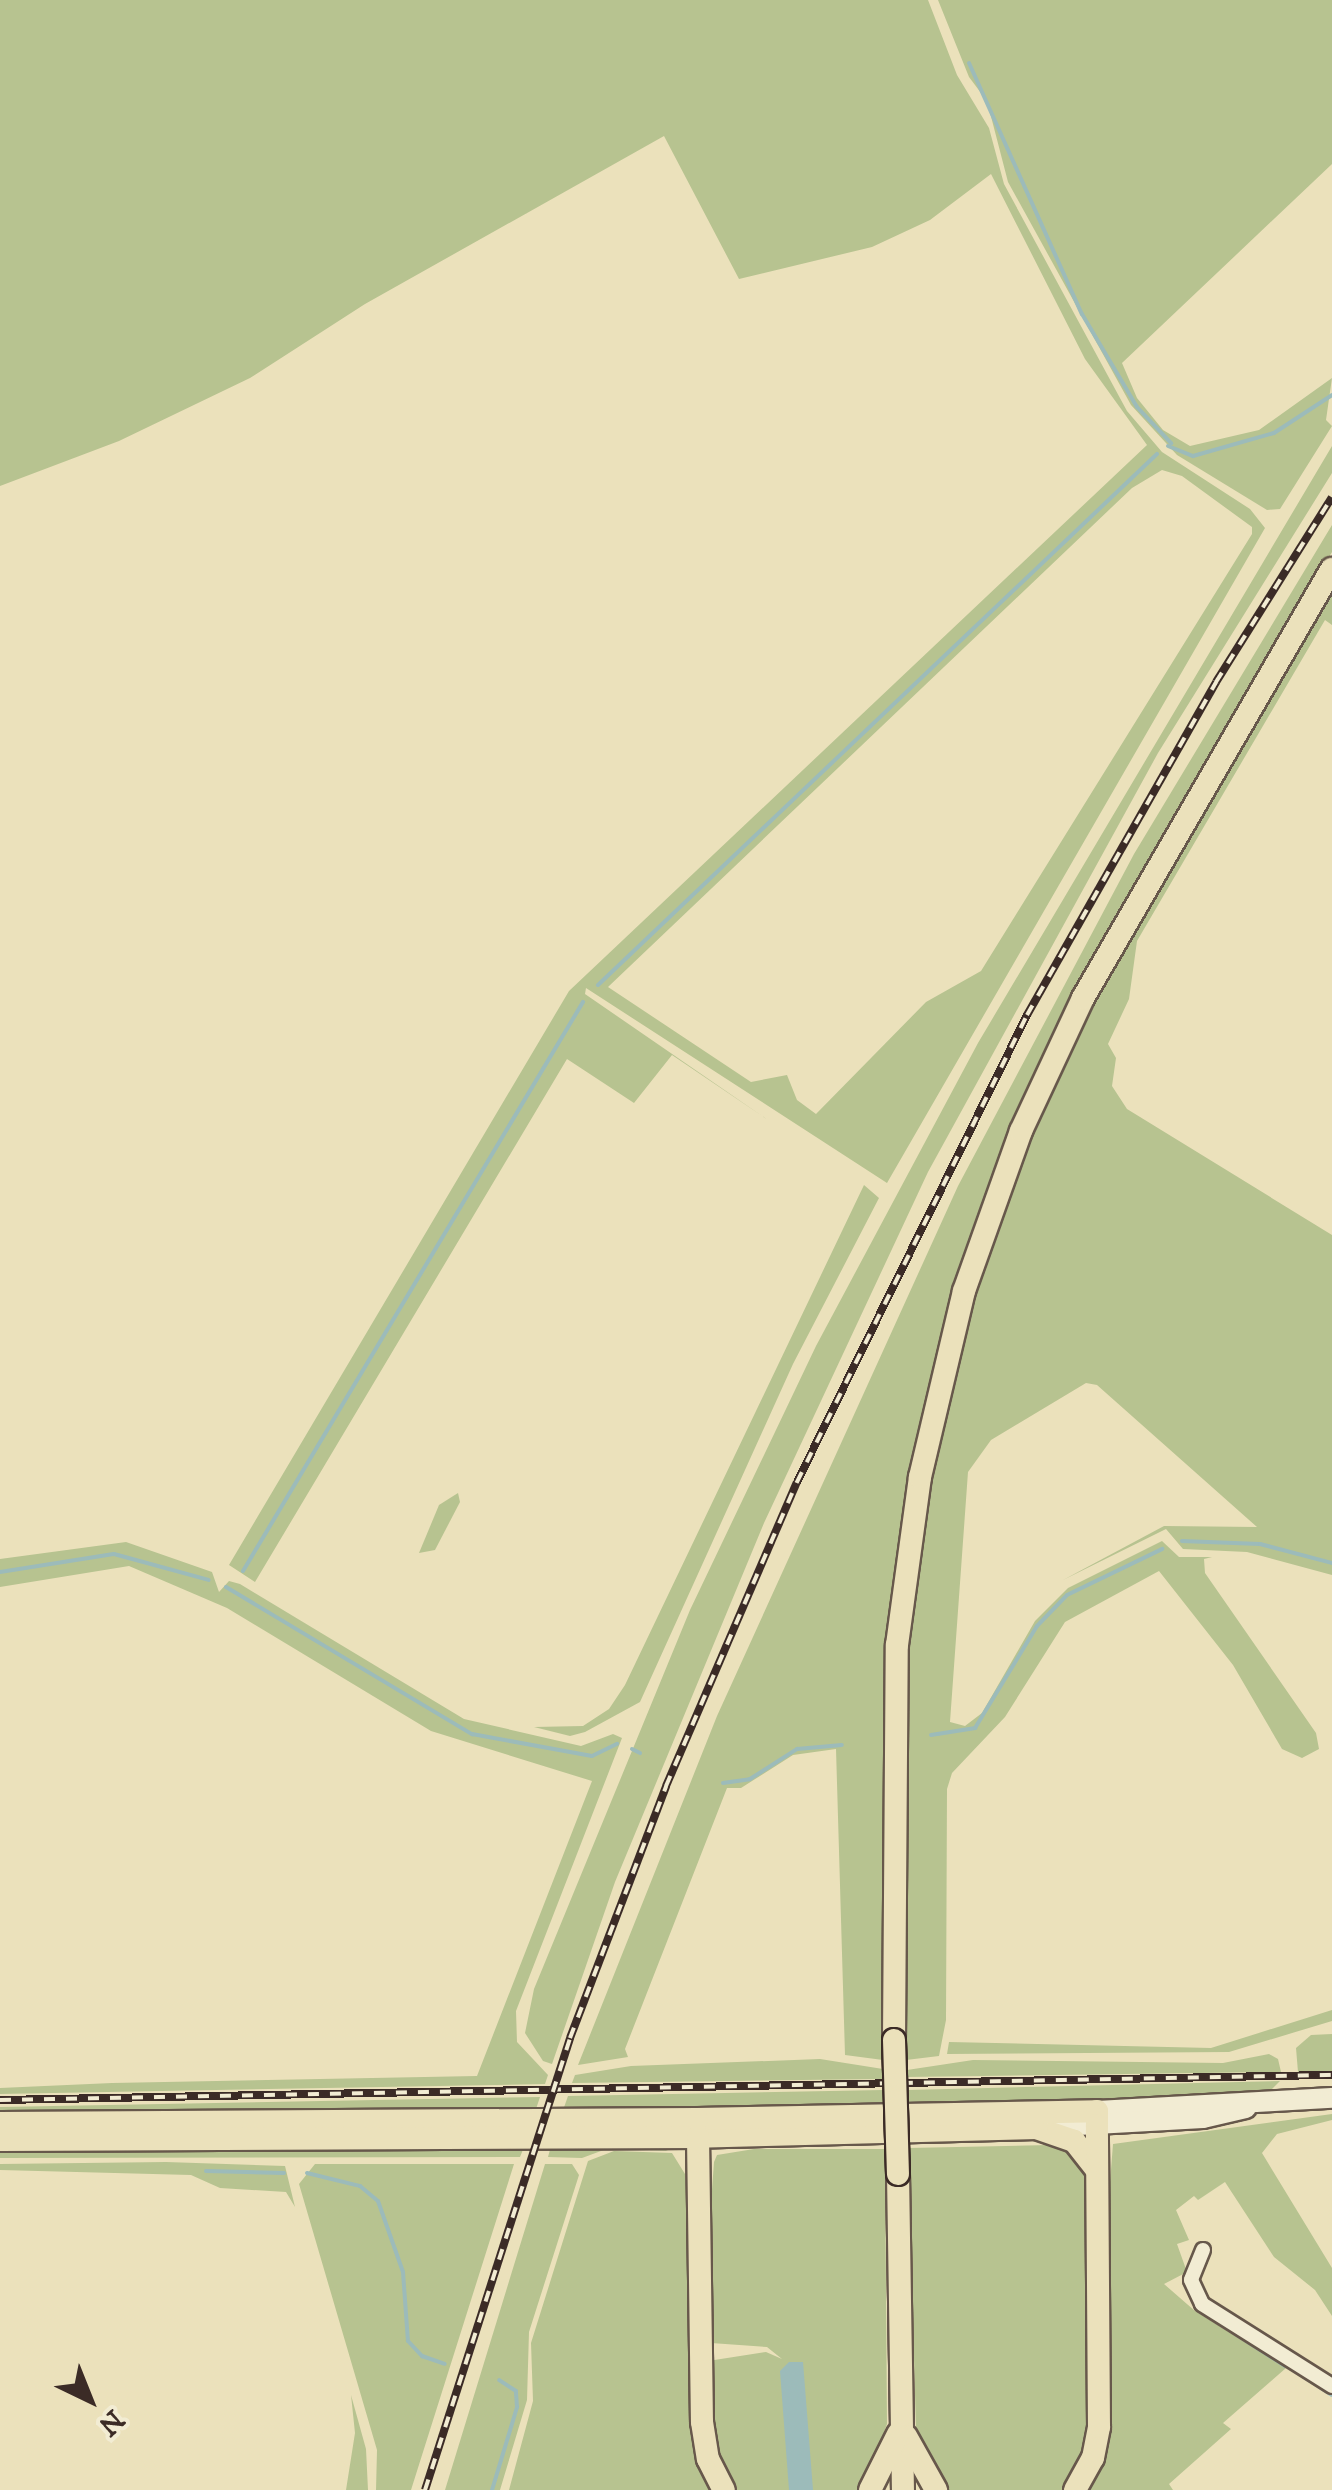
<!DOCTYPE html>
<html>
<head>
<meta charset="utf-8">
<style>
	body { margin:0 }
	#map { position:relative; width:1332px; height:2490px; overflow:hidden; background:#ebe1bb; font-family:"IM FELL DW Pica",serif }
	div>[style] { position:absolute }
	.green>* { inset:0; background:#b7c390 }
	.water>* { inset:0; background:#9cbbba }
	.stream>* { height:4px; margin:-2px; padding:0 2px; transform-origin:2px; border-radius:2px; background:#9cbbba }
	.roads { filter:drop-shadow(2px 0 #67584b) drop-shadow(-2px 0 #67584b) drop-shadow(0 2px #67584b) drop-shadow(0 -2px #67584b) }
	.minor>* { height:14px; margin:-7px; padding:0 7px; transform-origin:7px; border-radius:7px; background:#f2ecd3 }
	.secondary>* { height:20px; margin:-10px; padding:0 10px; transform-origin:10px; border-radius:10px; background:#f2ecd3 }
	.primary>* { height:22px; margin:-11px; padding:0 11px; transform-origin:11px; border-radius:11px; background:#ebe1bb }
	.trunk>* { height:22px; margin:-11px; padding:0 11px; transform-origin:11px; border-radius:11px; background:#ebe1bb }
	.rail>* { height:8px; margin-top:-4px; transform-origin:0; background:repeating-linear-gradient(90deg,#f2ecd3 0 11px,#3b2b26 0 22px); box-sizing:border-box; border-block:2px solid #3b2b26 }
	.bridges { filter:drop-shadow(2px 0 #3b2b26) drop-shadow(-2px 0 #3b2b26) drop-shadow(0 2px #3b2b26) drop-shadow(0 -2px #3b2b26) }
	.trunk-bridge>* { height:22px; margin:-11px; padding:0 11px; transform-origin:11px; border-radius:11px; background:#ebe1bb }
	span { translate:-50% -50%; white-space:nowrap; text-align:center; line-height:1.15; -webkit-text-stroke:9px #f2ecd3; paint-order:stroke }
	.north { position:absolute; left:40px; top:2350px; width:100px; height:100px; -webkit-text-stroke:8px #f2ecd3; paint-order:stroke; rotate:137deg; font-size:28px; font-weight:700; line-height:40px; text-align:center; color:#3b2b26 }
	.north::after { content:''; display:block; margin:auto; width:35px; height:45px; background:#3b2b26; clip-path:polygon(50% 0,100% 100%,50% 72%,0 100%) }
</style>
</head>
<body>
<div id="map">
	<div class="green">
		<i style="clip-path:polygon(evenodd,0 0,928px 0,957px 75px,989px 128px,1004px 184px,1127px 411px,1162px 452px,1250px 509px,1265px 528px,887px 1183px,586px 988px,585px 994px,768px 1120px,672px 1055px,634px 1103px,567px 1059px,255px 1582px,229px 1565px,569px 991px,1147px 445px,1085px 359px,991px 174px,930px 220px,872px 247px,739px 279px,664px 136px,365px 304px,250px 378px,119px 441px,0 486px,0 0,1162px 470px,1182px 476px,1252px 527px,1252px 534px,981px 971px,926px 1002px,816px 1114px,797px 1100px,787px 1075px,751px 1082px,608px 987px,1132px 488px,1162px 470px)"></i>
		<i style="clip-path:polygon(938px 0,1332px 0,1332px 164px,1122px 363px,1137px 398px,1163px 430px,1190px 446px,1259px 430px,1332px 378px,1326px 420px,1332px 426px,1280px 509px,1267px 510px,1177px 455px,1131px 405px,1008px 182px,987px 101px,969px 77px)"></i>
		<i style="clip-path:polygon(1332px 446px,1332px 473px,1158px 753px,928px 1172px,764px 1523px,615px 1882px,552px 2064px,543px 2061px,525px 2033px,534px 1989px,690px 1610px,816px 1346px,978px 1043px)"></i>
		<i style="clip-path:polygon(1332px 525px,1332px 552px,1150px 856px,1055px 1033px,997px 1168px,942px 1334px,890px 1625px,883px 2060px,845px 2055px,836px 1749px,793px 1755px,741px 1788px,727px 1788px,625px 2049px,628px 2057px,578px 2065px,717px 1716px,958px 1186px,1134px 854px)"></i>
		<i style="clip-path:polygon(1332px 583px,1332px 625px,1325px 620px,1137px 941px,1129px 999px,1108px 1044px,1116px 1058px,1112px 1086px,1127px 1109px,1332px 1235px,1332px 1575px,1247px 1552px,1183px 1549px,1166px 1529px,1063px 1580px,1164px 1526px,1257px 1527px,1097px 1385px,1086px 1383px,991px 1440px,968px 1472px,950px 1722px,965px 1726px,982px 1713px,1035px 1621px,1068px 1588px,1162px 1541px,1179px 1557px,1212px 1557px,1204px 1559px,1205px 1573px,1316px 1733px,1319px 1749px,1302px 1758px,1282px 1749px,1233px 1665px,1159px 1571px,1065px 1622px,1005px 1717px,952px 1773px,947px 1789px,946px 2020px,939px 2056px,906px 2060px,900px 1730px,915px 1556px,966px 1310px,1008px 1185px,1093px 992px)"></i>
		<i style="clip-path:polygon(864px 1185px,879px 1198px,793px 1364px,640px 1702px,585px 1732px,570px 1736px,534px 1727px,583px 1726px,609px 1709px,625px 1685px)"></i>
		<i style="clip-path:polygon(458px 1493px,460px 1502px,435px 1550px,419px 1553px,439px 1505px)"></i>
		<i style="clip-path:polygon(126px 1542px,212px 1572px,219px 1592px,229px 1581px,240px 1584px,464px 1719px,581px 1746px,613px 1734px,622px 1738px,516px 2011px,517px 2042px,548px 2075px,545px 2084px,0 2094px,0 2088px,112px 2083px,477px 2076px,592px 1781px,431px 1731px,227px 1608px,129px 1566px,0 1587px,0 1559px)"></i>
		<i style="clip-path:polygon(1332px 2010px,1332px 2021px,1229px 2052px,947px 2054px,949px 2042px,1211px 2048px)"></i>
		<i style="clip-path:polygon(1332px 2034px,1332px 2071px,1298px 2072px,1296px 2048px,1311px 2035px)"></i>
		<i style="clip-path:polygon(1269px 2054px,1278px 2059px,1281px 2072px,907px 2077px,907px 2070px,973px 2060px,1223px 2063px)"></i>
		<i style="clip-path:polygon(820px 2059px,883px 2069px,883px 2079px,572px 2083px,575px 2075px,631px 2066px)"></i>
		<i style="clip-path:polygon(1280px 2081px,1269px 2092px,907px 2109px,907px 2090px)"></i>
		<i style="clip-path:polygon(883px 2090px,884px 2108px,561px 2116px,568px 2096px)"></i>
		<i style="clip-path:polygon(540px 2097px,534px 2115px,0 2114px,0 2107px)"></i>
		<i style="clip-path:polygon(1332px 2114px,1332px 2120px,1277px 2134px,1262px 2153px,1332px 2268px,1332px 2316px,1315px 2290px,1274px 2257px,1225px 2182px,1198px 2200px,1194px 2196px,1176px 2210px,1189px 2240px,1177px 2244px,1187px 2272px,1164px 2284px,1195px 2311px,1286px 2368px,1223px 2423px,1231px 2429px,1169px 2484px,1173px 2490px,1086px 2490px,1113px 2144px)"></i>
		<i style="clip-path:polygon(1049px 2145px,1072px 2148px,1087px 2180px,1089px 2444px,1064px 2490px,943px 2490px,916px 2429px,908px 2148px)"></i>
		<i style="clip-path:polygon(551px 2146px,659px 2147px,668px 2151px,609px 2148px,582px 2158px,548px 2157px)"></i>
		<i style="clip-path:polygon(524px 2147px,520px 2157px,0 2158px,0 2149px)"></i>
		<i style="clip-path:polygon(754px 2149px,885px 2149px,887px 2424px,863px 2490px,734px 2490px,714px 2451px,708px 2361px,766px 2352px,782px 2359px,767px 2347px,711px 2343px,707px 2257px,714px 2162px,717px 2155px)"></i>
		<i style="clip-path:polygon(614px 2151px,672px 2153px,685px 2174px,714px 2490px,509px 2490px,533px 2401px,531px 2343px,588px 2161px)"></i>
		<i style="clip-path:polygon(166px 2162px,285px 2166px,295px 2207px,286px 2192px,220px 2188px,191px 2175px,0 2170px,0 2164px)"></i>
		<i style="clip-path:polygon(315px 2164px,514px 2164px,411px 2490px,376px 2490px,377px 2450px,299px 2184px)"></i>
		<i style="clip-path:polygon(545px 2164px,572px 2164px,579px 2175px,529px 2332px,527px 2400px,500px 2490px,445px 2490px)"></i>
		<i style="clip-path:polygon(351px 2395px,366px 2449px,368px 2490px,346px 2490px,355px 2433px)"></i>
	</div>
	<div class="water">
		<i style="clip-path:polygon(789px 2362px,803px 2362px,813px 2490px,789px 2490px,780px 2371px)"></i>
	</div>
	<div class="stream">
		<i style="left:969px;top:63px;width:275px;rotate:65.8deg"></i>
		<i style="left:1082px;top:314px;width:108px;rotate:59.4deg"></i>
		<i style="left:1137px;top:407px;width:50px;rotate:46.6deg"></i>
		<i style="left:1168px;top:446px;width:27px;rotate:22deg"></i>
		<i style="left:1193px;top:456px;width:84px;rotate:-15.9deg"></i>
		<i style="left:1274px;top:433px;width:69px;rotate:-33.2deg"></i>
		<i style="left:598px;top:985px;width:771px;rotate:-43.53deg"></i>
		<i style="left:1182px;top:1541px;width:78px;rotate:2.2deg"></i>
		<i style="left:1260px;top:1544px;width:74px;rotate:14.8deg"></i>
		<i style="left:243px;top:1571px;width:663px;rotate:-59.14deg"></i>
		<i style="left:0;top:1572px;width:115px;rotate:-9deg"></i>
		<i style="left:114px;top:1554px;width:98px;rotate:15.3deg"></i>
		<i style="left:226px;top:1587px;width:287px;rotate:30.9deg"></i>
		<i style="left:472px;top:1734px;width:122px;rotate:10.4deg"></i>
		<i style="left:592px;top:1756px;width:28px;rotate:-26deg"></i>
		<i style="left:931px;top:1735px;width:45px;rotate:-9deg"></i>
		<i style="left:975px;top:1728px;width:119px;rotate:-58.7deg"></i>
		<i style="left:1037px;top:1626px;width:43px;rotate:-45.9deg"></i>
		<i style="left:1067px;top:1595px;width:106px;rotate:-25.8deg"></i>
		<i style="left:632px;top:1749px;width:9px;rotate:27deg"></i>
		<i style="left:723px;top:1783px;width:27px;rotate:-8deg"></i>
		<i style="left:750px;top:1779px;width:56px;rotate:-32.6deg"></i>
		<i style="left:797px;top:1749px;width:45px;rotate:-5.1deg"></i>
		<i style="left:206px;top:2171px;width:78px;rotate:1.5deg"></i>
		<i style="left:307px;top:2173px;width:55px;rotate:13.8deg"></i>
		<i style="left:360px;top:2186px;width:23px;rotate:40deg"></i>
		<i style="left:378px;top:2201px;width:75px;rotate:70.6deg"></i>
		<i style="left:403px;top:2272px;width:69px;rotate:85.9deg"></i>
		<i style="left:408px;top:2341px;width:21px;rotate:47deg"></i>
		<i style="left:422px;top:2356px;width:24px;rotate:19deg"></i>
		<i style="left:1231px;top:2331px;width:64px;rotate:32.9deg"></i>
		<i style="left:1298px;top:2373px;width:40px;rotate:32.9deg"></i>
		<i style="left:492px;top:2490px;width:87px;rotate:-73.2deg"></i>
		<i style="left:517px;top:2407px;width:16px;rotate:-94deg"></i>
		<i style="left:516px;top:2391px;width:20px;rotate:-147deg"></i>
	</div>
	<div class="roads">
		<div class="minor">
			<i style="left:1203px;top:2250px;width:32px;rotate:112deg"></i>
			<i style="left:1191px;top:2280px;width:26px;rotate:65deg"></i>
			<i style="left:1202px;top:2304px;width:154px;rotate:32.2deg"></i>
		</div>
		<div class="secondary">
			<i style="left:1097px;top:2111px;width:235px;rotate:-3.2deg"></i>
			<i style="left:1042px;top:2127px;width:161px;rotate:-3.2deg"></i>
			<i style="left:1203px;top:2118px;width:44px;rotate:-13.1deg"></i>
		</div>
		<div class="primary">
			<i style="left:1096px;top:2169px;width:36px;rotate:-128deg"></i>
			<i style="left:1074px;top:2141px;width:39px;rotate:-161deg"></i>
			<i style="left:1037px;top:2128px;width:339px;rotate:178.5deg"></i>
			<i style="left:698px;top:2137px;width:18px;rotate:-93deg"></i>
			<i style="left:697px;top:2119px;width:400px;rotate:-1.1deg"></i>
			<i style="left:1097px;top:2111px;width:14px;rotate:90deg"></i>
		</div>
		<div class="trunk">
			<i style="left:894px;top:2040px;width:395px;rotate:-89.6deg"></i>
			<i style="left:897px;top:1645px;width:170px;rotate:-82.2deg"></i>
			<i style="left:920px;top:1477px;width:191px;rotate:-76.7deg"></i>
			<i style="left:964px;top:1291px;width:170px;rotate:-70.4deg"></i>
			<i style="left:1021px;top:1131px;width:147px;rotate:-65deg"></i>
			<i style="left:1083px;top:998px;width:496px;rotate:-59.9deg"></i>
			<i style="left:0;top:2123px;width:697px;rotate:-0.33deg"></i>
			<i style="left:0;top:2140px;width:698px;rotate:-0.25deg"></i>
			<i style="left:698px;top:2137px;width:285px;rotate:89.2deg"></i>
			<i style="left:702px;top:2422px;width:37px;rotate:81deg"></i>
			<i style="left:708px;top:2459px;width:35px;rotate:63deg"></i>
			<i style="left:898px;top:2174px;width:316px;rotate:89.1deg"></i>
			<i style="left:906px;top:2436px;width:62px;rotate:60.9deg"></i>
			<i style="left:870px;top:2490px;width:63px;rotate:-63.4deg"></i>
			<i style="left:1075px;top:2490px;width:37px;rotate:-61deg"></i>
			<i style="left:1093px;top:2458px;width:32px;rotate:-79deg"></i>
			<i style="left:1099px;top:2427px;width:302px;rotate:-90.4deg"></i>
		</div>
	</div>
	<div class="rail">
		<i style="left:0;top:2100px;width:1332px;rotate:-1.08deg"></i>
		<i style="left:425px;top:2490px;width:475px;rotate:-72.2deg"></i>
		<i style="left:570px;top:2038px;width:270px;rotate:-69.1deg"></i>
		<i style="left:666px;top:1786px;width:331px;rotate:-66.7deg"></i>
		<i style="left:797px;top:1482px;width:521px;rotate:-63.78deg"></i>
		<i style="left:1027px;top:1015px;width:383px;rotate:-60.4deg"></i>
		<i style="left:1216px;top:682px;width:218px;rotate:-57.9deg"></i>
	</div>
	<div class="bridges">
		<div class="trunk-bridge">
			<i style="left:894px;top:2040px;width:134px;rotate:88.3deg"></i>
		</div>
	</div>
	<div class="north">N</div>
</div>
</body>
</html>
